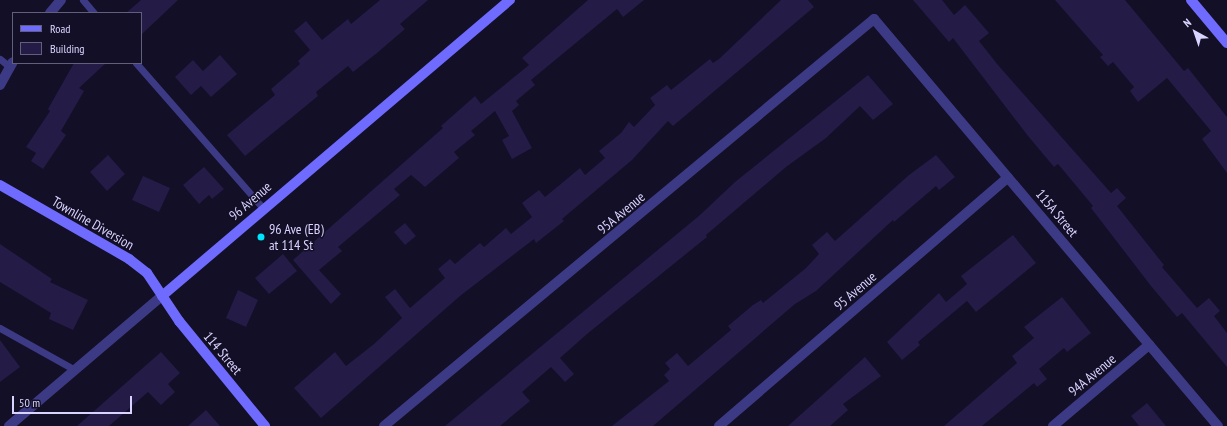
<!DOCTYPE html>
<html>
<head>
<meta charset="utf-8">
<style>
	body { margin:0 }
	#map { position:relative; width:1227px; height:426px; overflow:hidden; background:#130f26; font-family:"PT Sans Narrow",sans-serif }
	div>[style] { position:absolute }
	.building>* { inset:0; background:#241b47 }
	.lane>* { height:7px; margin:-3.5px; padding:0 3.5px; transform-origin:3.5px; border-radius:3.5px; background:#3d3a85 }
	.street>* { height:10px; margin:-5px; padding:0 5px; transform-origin:5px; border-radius:5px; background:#3d3a85 }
	.secondary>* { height:10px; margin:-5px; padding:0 5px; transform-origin:5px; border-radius:5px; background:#6f6bff }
	.dots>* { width:11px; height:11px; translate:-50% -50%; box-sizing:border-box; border:2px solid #130f26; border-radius:50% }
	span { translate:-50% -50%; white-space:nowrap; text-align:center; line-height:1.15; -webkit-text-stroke:3px #130f26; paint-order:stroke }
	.street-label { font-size:14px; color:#d9d4ff }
	.poi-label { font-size:14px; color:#d9d4ff }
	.left { translate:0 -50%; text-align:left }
	.legend { position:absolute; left:12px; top:12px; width:130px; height:52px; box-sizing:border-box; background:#130f26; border:1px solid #625e7d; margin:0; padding:5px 7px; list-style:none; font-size:12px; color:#d9d4ff }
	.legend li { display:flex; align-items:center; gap:8px; height:20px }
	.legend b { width:20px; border:1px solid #625e7d }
	.north { position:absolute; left:1175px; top:12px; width:40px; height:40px; -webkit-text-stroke:3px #130f26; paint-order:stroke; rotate:320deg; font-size:11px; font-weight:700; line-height:16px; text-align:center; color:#d9d4ff }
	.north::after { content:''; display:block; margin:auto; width:14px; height:18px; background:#d9d4ff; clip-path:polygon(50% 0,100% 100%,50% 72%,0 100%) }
	.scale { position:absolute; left:12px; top:396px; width:120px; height:18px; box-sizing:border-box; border:2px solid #d9d4ff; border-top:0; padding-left:5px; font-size:12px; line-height:14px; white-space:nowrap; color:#d9d4ff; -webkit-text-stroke:3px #130f26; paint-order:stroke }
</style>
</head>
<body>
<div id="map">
	<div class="building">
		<i style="clip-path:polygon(141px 0,178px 0,141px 35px,141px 13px,126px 13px)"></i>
		<i style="clip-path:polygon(380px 0,428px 0,400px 24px,405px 29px,377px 53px,353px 72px,348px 66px,316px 92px,318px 96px,245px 156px,227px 135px,275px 95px,271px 89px,300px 64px,298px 61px,310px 50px,294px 31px,306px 21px,322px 40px,348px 19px,351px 24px)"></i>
		<i style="clip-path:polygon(588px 0,644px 0,623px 17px,617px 9px,531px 80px,535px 85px,516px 101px,519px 105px,512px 111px,532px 148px,512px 159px,502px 140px,509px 136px,495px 111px,471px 131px,475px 135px,454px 152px,459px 158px,425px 187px,411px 175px,394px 189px,400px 195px,338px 247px,342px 251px,319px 270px,341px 294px,331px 304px,293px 260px,443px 128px,441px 126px,475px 96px,481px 104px,529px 65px,522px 58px)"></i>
		<i style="clip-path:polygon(781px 0,808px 0,814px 7px,673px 126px,668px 121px,632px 160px,562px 219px,564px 221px,536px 243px,534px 239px,460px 296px,321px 418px,294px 388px,335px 352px,346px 366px,374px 344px,402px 318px,385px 297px,395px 289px,410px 308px,445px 278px,438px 269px,450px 259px,455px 264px,480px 243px,484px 247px,506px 228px,511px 234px,532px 217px,522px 203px,539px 190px,545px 197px,580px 168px,585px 175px,605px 158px,599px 151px,621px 133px,629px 122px,634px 127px,655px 105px,650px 98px,667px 85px,671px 90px,710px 59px,713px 63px,719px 59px)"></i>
		<i style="clip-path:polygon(913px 0,942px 0,954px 15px,965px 5px,989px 33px,979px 41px,998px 65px,1111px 193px,1117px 188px,1126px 198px,1117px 206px,1164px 265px,1162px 267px,1197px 308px,1209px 298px,1220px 311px,1214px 316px,1227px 333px,1227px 367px,1182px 313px,1177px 317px,1151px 286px,1091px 208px,1093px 206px,1058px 164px,1054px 167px,1028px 136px,953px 38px,949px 42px)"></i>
		<i style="clip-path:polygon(1055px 0,1125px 0,1184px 71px,1188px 68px,1227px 117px,1227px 173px,1202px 139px,1211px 131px,1167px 78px,1138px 102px,1130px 91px,1134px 87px,1113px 62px,1108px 66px,1100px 57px,1103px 55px)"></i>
		<i style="clip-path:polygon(220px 55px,237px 74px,211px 97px,201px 86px,191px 95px,175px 77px,193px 60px,203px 71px)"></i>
		<i style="clip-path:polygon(74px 63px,106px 63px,79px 88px,84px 91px,61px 131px,66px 135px,43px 169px,31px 161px,36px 153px,26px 147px,50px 111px,48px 109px)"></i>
		<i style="clip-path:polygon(868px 75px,893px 104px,873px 120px,860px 106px,826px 138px,786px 167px,706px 235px,707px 237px,587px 334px,560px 358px,574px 374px,565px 382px,551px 367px,522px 392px,530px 401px,500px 426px,445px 426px,700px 215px,735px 182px)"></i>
		<i style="clip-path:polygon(108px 155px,125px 174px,107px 191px,90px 172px)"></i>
		<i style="clip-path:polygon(936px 155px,955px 177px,939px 190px,936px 186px,894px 222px,893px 220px,816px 291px,795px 304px,653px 426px,612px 426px,669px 381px,664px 375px,670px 369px,665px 363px,677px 353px,688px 366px,731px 330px,728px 326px,753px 305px,761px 300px,763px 303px,806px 268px,819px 254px,812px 245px,827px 232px,835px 241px,909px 175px)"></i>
		<i style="clip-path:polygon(204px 167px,224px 189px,212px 199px,209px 195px,199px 204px,183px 185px)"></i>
		<i style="clip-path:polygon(143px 176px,170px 188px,159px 212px,132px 200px)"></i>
		<i style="clip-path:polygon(405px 223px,416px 236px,405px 245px,394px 232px)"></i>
		<i style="clip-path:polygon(1013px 235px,1036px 263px,976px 312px,967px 301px,918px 342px,920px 345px,902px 360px,887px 342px,939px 293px,946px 302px,967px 284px,961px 276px)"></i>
		<i style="clip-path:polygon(0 244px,52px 279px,50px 282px,88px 300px,73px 330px,49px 319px,51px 313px,0 282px)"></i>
		<i style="clip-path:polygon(283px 254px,297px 271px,269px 294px,255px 278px)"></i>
		<i style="clip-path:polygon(238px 290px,258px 300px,246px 327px,226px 318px)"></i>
		<i style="clip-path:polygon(1062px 297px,1091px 333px,1067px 352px,1064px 348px,1039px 369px,1047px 379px,1037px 387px,1034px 383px,982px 426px,944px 426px,1017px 363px,1012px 356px,1034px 338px,1024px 327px)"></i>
		<i style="clip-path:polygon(0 340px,20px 367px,0 382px)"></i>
		<i style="clip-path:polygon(161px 352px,180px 373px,168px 384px,175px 392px,161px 405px,148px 392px,109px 426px,77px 426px)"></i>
		<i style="clip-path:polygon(865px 357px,881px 376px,843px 404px,848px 410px,830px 426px,788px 426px)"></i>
		<i style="clip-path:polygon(1147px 403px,1166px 426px,1139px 426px,1131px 416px)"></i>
		<i style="clip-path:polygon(206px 410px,220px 426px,188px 426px)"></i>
	</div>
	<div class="lane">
		<i style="left:83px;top:0;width:17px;rotate:50deg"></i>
		<i style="left:0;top:59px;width:13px;rotate:39deg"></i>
		<i style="left:136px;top:63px;width:193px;rotate:48.8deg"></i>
		<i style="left:0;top:328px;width:86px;rotate:29.2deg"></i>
	</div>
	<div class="street">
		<i style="left:50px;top:13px;width:17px;rotate:-50deg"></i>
		<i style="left:0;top:85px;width:26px;rotate:-61deg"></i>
		<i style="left:9px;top:426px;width:201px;rotate:-40.4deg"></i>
		<i style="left:384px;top:426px;width:637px;rotate:-39.71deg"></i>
		<i style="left:874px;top:19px;width:533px;rotate:49.8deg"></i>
		<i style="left:719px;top:426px;width:381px;rotate:-40.7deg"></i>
		<i style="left:1053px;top:426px;width:126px;rotate:-40.2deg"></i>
	</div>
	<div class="secondary">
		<i style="left:1191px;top:0;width:56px;rotate:50.1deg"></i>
		<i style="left:0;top:185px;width:149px;rotate:29.8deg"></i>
		<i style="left:129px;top:259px;width:23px;rotate:38deg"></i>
		<i style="left:147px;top:273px;width:58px;rotate:56.3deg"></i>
		<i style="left:179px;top:321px;width:136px;rotate:50.7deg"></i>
		<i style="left:162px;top:296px;width:457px;rotate:-40.4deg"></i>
	</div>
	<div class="dots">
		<i style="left:261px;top:237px;background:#00e5ff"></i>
	</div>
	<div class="street-label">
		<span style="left:250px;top:201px;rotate:-41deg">96 Avenue</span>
		<span style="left:621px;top:213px;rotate:-40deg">95A Avenue</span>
		<span style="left:1057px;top:213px;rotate:50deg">115A Street</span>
		<span style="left:93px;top:223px;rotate:30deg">Townline Diversion</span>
		<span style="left:855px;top:291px;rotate:-41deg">95 Avenue</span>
		<span style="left:223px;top:353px;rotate:50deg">114 Street</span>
		<span style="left:1092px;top:375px;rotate:-40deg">94A Avenue</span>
	</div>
	<div class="poi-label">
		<span class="left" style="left:269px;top:237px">96 Ave (EB)<br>at 114 St</span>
	</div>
	<ul class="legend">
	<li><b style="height:5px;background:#6f6bff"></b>Road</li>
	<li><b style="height:11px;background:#241b47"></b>Building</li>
	</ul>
	<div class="north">N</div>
	<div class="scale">50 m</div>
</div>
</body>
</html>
